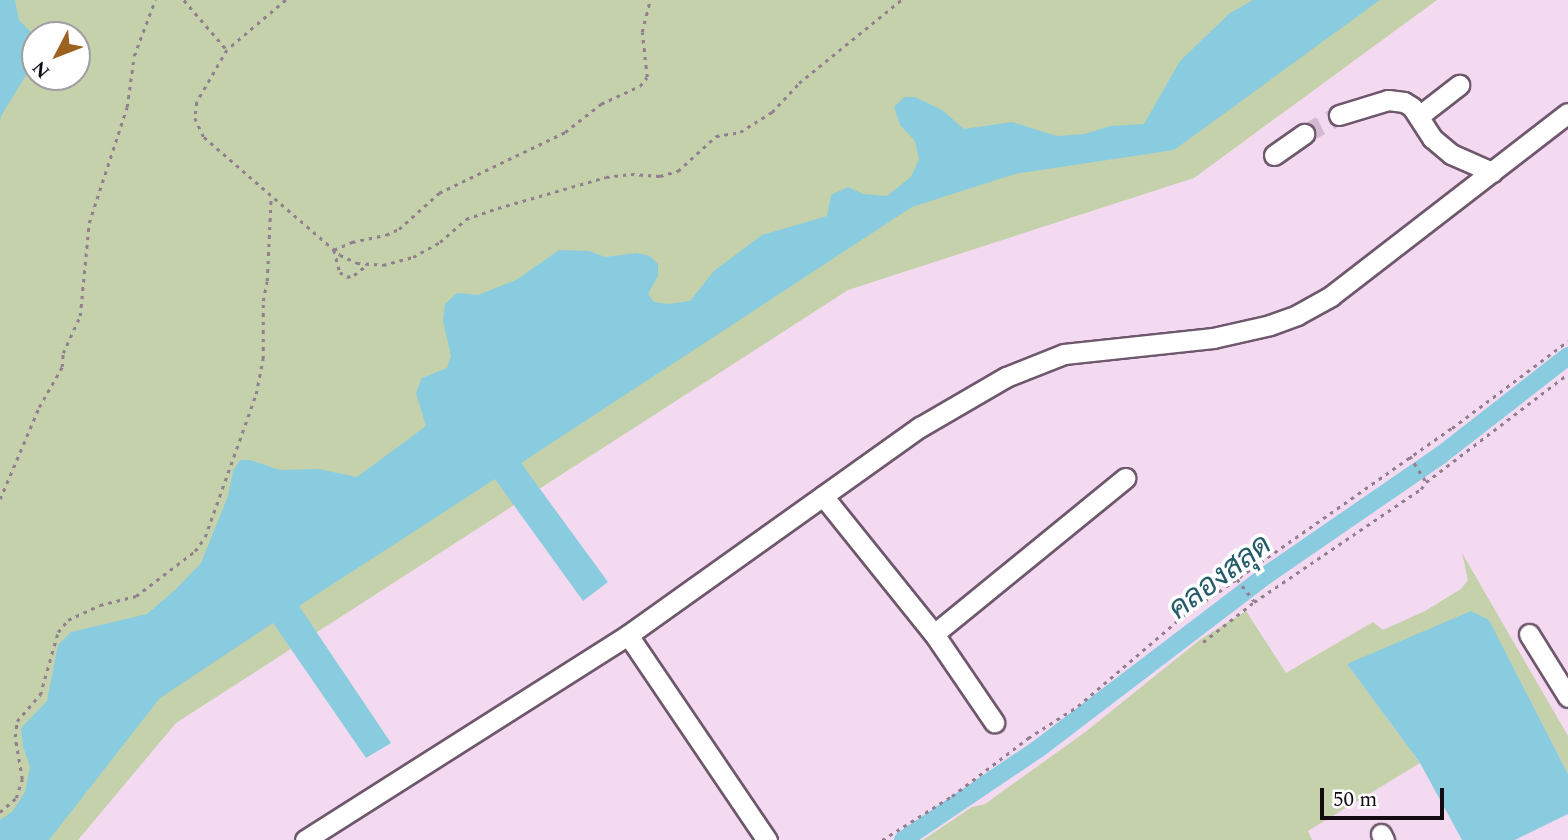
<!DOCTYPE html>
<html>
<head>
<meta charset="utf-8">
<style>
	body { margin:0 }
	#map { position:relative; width:1568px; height:840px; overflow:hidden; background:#f4daf1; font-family:Spectral,Sarabun,serif }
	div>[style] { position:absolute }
	.green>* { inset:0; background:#c4d1aa }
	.water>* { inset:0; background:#8accdf }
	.canal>* { height:18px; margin:-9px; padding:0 9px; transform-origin:9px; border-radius:9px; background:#8accdf }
	.minor-tunnel>* { height:19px; margin-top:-9.5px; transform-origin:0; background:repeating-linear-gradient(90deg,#d2bbd0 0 19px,transparent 0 29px) }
	.path>* { height:2.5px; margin-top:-1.25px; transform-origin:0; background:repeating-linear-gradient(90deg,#917f8f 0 3.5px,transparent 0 8.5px) }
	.roads { filter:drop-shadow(2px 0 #6e586c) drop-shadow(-2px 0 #6e586c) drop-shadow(0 2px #6e586c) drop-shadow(0 -2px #6e586c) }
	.minor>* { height:19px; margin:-9.5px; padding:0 9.5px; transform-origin:9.5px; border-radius:9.5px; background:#fff }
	span { translate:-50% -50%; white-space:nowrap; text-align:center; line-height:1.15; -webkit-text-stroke:7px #fff; paint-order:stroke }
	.water-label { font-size:30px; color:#245b69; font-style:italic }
	.north { position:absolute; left:21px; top:21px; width:70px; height:70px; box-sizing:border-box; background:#fff; border:2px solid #a19da0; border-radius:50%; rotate:228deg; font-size:19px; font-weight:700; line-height:28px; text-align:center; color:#130a12 }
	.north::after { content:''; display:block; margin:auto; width:24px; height:32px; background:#9c6220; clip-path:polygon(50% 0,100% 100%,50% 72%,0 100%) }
	.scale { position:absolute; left:1320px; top:788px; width:124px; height:32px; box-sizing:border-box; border:4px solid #130a12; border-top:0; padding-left:9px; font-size:21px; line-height:24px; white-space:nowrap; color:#130a12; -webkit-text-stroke:5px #fff; paint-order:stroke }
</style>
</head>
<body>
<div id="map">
	<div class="green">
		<i style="clip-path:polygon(evenodd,0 0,1437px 0,1194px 178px,848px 290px,176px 723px,78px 840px,0 840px,0 0,35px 35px,77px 35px,77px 77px,35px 77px,35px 35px)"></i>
		<i style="clip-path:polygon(1462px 553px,1568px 736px,1568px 774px,1489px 621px,1347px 664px,1420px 763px,1308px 831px,1312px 840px,923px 840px,972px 807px,985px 804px,1084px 733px,1201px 639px,1246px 611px,1286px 673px,1373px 622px,1383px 630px,1425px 611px,1461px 589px,1468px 580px)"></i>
	</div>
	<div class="water">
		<i style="clip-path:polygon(0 0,15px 0,19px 20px,31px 32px,26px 75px,1px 116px,0 123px)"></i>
		<i style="clip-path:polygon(1253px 0,1380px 0,1174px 150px,1015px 174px,912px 207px,521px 463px,608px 582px,583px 601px,495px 479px,299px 606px,391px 743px,366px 758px,273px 623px,160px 698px,49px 840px,0 840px,0 820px,12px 812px,25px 792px,30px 767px,23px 746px,21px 728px,47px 701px,58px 645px,71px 632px,147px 614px,175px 590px,201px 563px,228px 496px,233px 471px,240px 460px,250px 460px,280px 470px,318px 469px,357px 477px,426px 426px,416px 393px,422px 378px,447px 368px,451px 356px,443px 321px,445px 304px,457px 293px,478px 295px,516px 280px,559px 250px,589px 251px,605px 257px,637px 253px,650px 256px,658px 264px,658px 276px,648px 294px,654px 302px,668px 304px,690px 301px,714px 271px,762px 235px,827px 216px,831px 195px,848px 187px,863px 194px,887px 196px,911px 177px,919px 159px,915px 141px,900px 125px,894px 107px,904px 97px,915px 97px,942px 110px,964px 129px,1012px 122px,1057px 136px,1085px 134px,1110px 126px,1144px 124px,1180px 61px,1230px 13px)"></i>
		<i style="clip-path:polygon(1471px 611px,1489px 620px,1568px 774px,1568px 814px,1515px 840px,1462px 840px,1420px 763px,1347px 664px)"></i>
	</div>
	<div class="canal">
		<i style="left:903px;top:840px;width:163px;rotate:-34deg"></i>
		<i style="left:1038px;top:749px;width:285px;rotate:-37.3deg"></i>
		<i style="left:1265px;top:576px;width:214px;rotate:-34.5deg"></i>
		<i style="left:1441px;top:455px;width:161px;rotate:-37.9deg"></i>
	</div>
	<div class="minor-tunnel">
		<i style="left:1304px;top:134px;width:40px;rotate:-28deg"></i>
	</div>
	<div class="path">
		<i style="left:184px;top:0;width:66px;rotate:49.3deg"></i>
		<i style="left:286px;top:0;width:77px;rotate:139.7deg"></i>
		<i style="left:227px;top:50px;width:60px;rotate:120deg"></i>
		<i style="left:197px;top:102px;width:16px;rotate:97deg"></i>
		<i style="left:195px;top:118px;width:21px;rotate:65deg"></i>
		<i style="left:204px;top:137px;width:180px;rotate:40.9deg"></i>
		<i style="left:340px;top:255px;width:19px;rotate:25deg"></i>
		<i style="left:357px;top:263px;width:26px;rotate:4deg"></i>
		<i style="left:383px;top:265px;width:31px;rotate:-15deg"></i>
		<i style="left:413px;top:257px;width:31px;rotate:-29deg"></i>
		<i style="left:440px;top:242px;width:35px;rotate:-41deg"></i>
		<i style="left:466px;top:219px;width:34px;rotate:-19deg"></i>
		<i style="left:498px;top:208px;width:112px;rotate:-16deg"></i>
		<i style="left:606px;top:177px;width:25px;rotate:-7deg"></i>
		<i style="left:631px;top:174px;width:29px;rotate:4deg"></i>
		<i style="left:660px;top:176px;width:19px;rotate:-16deg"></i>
		<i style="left:678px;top:171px;width:52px;rotate:-42.6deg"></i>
		<i style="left:716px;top:136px;width:24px;rotate:-9deg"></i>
		<i style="left:740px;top:132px;width:38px;rotate:-32deg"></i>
		<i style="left:772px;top:112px;width:40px;rotate:-47deg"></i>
		<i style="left:799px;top:83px;width:132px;rotate:-39.1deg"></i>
		<i style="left:334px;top:250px;width:20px;rotate:-24deg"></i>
		<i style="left:352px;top:242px;width:35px;rotate:-12deg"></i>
		<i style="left:386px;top:235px;width:14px;rotate:-25deg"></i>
		<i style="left:399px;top:229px;width:54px;rotate:-42deg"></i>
		<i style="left:439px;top:193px;width:140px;rotate:-25.8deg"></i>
		<i style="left:565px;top:132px;width:46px;rotate:-37.9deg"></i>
		<i style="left:601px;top:104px;width:43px;rotate:-24.8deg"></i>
		<i style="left:640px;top:86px;width:11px;rotate:-52deg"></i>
		<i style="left:647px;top:77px;width:45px;rotate:-96.3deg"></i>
		<i style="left:642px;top:32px;width:33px;rotate:-76deg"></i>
		<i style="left:334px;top:250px;width:23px;rotate:75deg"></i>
		<i style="left:340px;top:272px;width:9px;rotate:36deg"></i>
		<i style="left:347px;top:277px;width:7px;rotate:-16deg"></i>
		<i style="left:354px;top:275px;width:18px;rotate:-38deg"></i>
		<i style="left:1410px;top:456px;width:31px;rotate:58deg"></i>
		<i style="left:0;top:499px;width:100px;rotate:-67deg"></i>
		<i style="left:39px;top:407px;width:46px;rotate:-60.1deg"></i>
		<i style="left:62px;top:367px;width:14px;rotate:-86deg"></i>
		<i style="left:63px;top:353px;width:41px;rotate:-65.3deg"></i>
		<i style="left:80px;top:316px;width:93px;rotate:-84.5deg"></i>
		<i style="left:89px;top:223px;width:122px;rotate:-71.9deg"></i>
		<i style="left:127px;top:107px;width:51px;rotate:-82.2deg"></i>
		<i style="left:134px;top:56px;width:60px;rotate:-69.4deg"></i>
		<i style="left:1237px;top:579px;width:28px;rotate:52deg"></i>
		<i style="left:1203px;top:642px;width:65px;rotate:-38.1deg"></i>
		<i style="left:1254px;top:602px;width:202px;rotate:-34.1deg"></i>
		<i style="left:1421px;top:489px;width:9px;rotate:-54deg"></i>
		<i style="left:1426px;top:482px;width:178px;rotate:-37.3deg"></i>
		<i style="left:0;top:812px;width:21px;rotate:-41deg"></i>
		<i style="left:16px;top:798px;width:20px;rotate:-72deg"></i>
		<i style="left:22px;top:779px;width:43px;rotate:-99.5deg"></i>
		<i style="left:15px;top:737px;width:16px;rotate:-83deg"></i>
		<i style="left:17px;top:721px;width:35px;rotate:-49deg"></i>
		<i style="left:40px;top:695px;width:66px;rotate:-74.1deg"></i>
		<i style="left:58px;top:632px;width:16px;rotate:-50deg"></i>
		<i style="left:68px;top:620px;width:35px;rotate:-25deg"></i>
		<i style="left:100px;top:605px;width:37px;rotate:-14deg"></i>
		<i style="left:136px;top:596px;width:74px;rotate:-37.3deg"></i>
		<i style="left:195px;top:551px;width:17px;rotate:-54deg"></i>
		<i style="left:205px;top:537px;width:152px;rotate:-70.4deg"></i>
		<i style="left:256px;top:394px;width:36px;rotate:-79deg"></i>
		<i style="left:263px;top:359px;width:58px;rotate:-90deg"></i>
		<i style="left:263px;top:301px;width:20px;rotate:-79deg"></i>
		<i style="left:267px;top:281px;width:85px;rotate:-87.3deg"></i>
		<i style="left:882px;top:840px;width:83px;rotate:-32.2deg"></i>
		<i style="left:952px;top:796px;width:96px;rotate:-37.3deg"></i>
		<i style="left:1028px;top:738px;width:59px;rotate:-32.6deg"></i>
		<i style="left:1078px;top:706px;width:130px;rotate:-40.6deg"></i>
		<i style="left:1177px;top:621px;width:336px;rotate:-35.1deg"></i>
		<i style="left:1452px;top:428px;width:145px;rotate:-36.9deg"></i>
	</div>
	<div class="roads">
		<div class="minor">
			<i style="left:1339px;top:115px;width:51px;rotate:-17deg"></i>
			<i style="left:1388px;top:100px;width:16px;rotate:7deg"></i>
			<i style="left:1404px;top:102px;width:9px;rotate:32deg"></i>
			<i style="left:1412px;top:107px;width:37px;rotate:57deg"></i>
			<i style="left:1432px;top:138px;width:25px;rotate:40deg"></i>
			<i style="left:1451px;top:154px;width:45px;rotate:23.7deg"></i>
			<i style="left:1419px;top:116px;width:51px;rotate:-37.8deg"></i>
			<i style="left:1274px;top:155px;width:37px;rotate:-35deg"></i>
			<i style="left:823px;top:496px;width:177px;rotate:51.2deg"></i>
			<i style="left:934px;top:634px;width:247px;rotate:-39.2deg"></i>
			<i style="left:934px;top:634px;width:107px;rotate:55.7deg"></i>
			<i style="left:1529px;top:634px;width:74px;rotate:58.2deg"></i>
			<i style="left:628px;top:635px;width:248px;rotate:55.9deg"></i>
			<i style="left:1381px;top:834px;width:7px;rotate:63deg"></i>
			<i style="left:305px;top:840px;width:383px;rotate:-32.4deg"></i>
			<i style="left:628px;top:635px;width:359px;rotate:-35.5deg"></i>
			<i style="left:920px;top:427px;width:99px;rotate:-30.2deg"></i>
			<i style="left:1006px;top:377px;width:62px;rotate:-21.6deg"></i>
			<i style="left:1064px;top:354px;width:150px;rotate:-6.1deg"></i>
			<i style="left:1213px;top:338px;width:58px;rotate:-12.8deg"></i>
			<i style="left:1270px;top:325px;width:29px;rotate:-20deg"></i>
			<i style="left:1297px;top:315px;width:39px;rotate:-29deg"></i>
			<i style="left:1331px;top:296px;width:299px;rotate:-37.7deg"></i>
		</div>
	</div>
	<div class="water-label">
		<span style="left:1220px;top:577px;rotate:-37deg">คลองสลุด</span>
	</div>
	<div class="north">N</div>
	<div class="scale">50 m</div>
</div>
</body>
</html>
